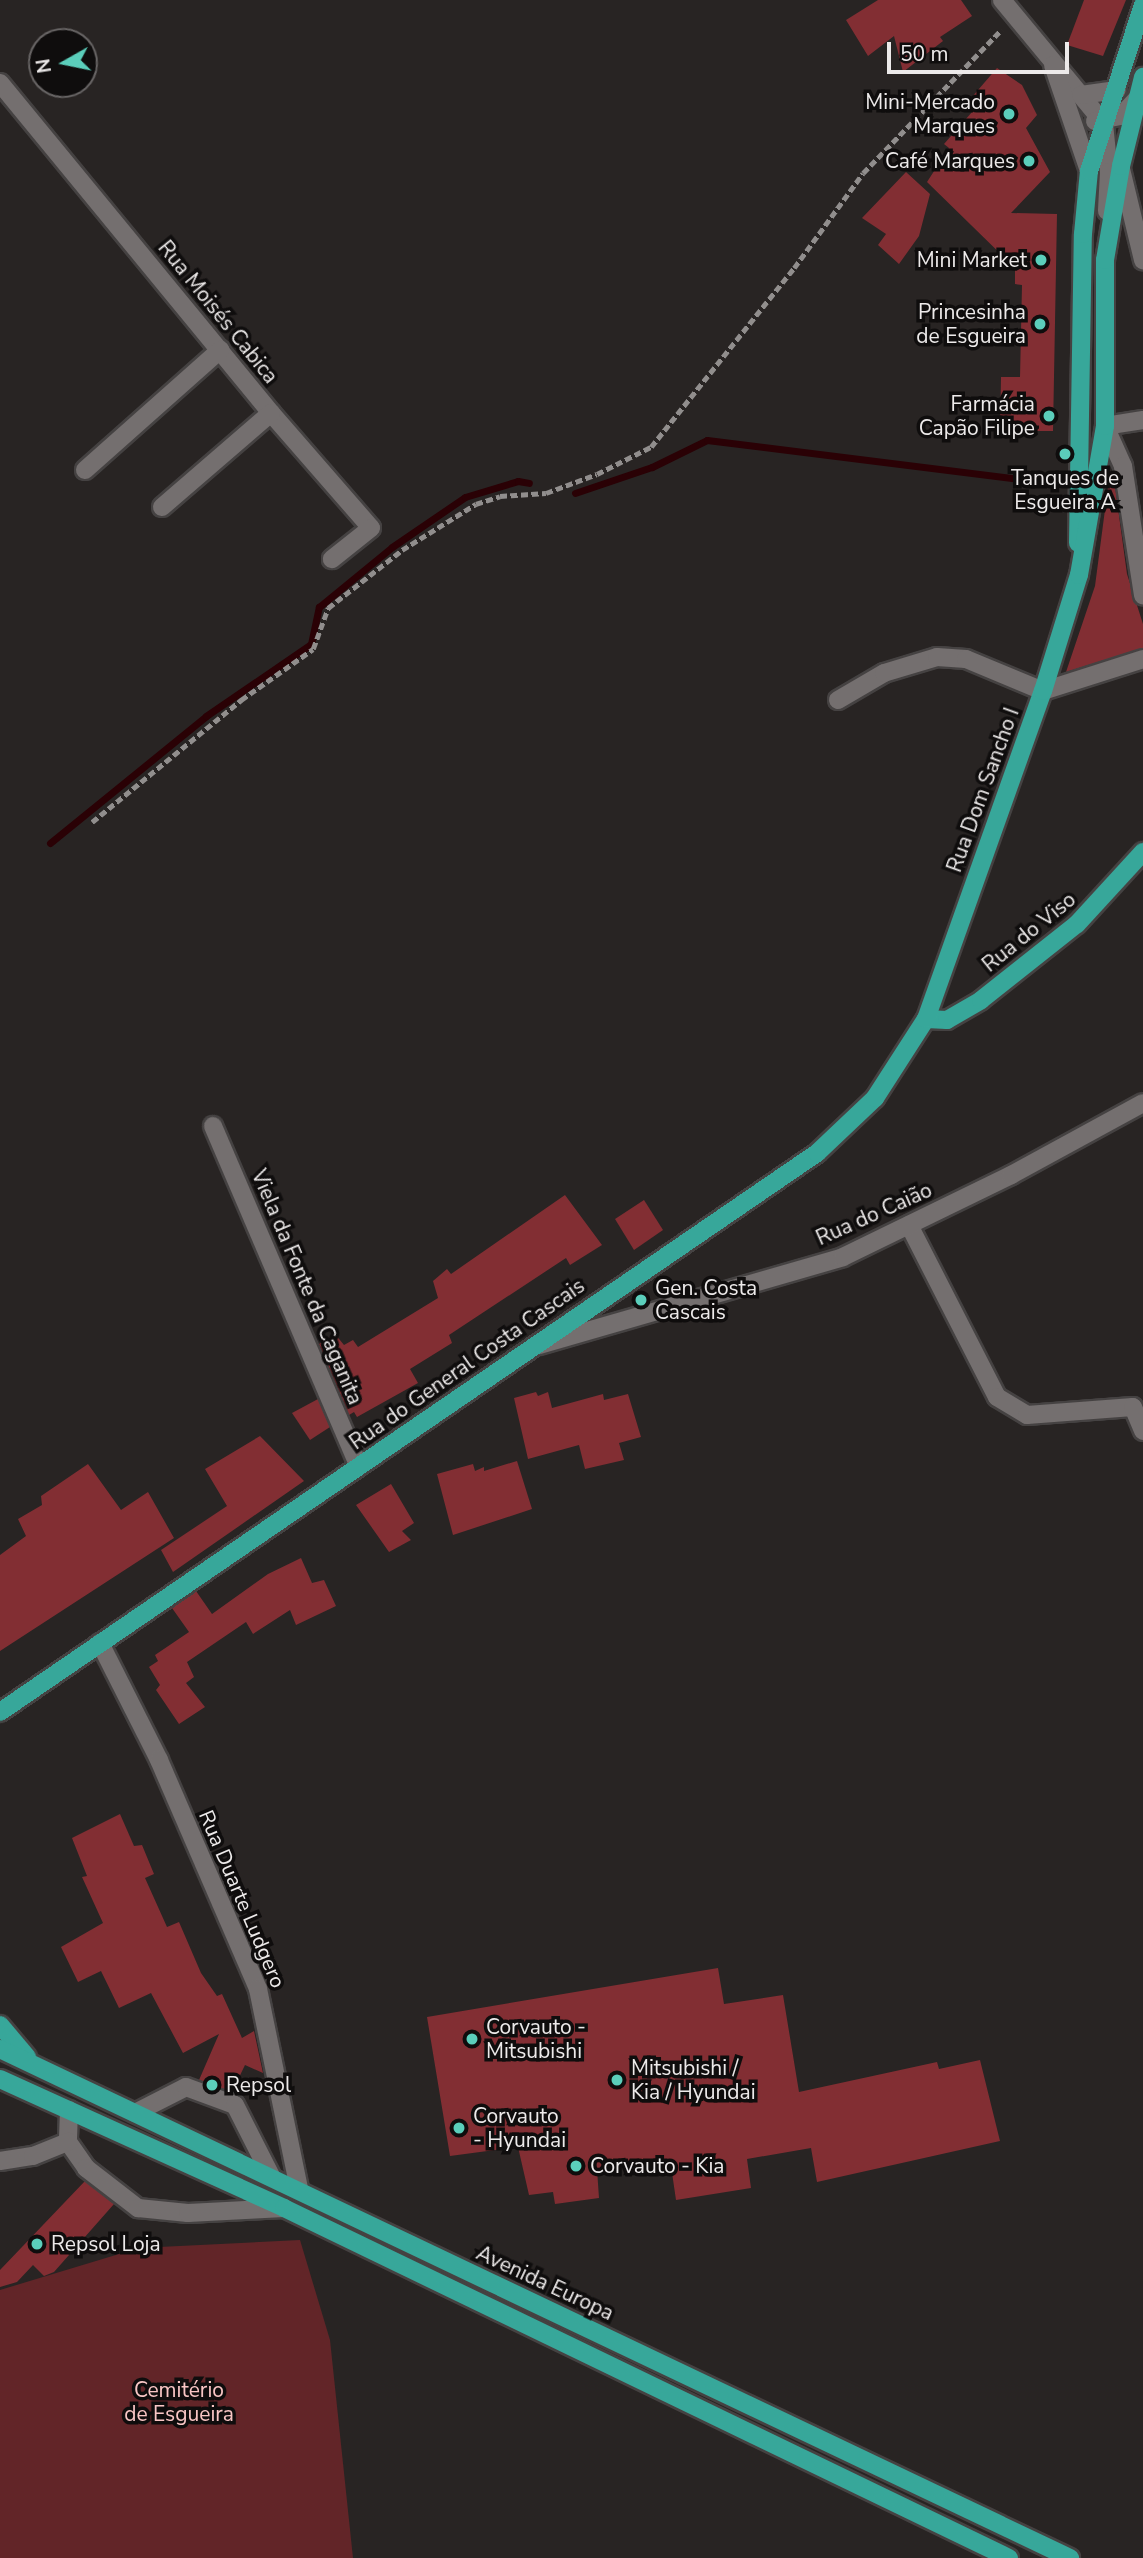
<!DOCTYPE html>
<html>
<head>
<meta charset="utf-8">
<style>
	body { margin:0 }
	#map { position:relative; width:1143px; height:2558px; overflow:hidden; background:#282423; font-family:"Nunito Sans",sans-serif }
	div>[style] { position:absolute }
	.green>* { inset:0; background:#622528 }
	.stream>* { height:7px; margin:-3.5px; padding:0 3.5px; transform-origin:3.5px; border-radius:3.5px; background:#2a0105 }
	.building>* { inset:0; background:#822e33 }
	.path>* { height:4.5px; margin-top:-2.25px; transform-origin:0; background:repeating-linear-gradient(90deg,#918e8d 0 7px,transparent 0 10.5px) }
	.roads { filter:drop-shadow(2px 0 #454242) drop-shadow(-2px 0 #454242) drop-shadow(0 2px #454242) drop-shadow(0 -2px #454242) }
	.minor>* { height:18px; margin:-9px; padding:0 9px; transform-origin:9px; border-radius:9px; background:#746f6f }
	.major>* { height:18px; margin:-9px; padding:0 9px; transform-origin:9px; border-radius:9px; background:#37a79a }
	.dots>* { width:19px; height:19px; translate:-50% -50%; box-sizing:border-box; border:4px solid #0f0d0d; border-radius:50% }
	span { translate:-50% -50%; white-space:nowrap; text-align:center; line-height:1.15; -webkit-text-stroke:7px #0f0d0d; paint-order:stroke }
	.poi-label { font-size:21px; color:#edeaea }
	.right { translate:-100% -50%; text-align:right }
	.left { translate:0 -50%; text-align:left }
	.street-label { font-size:21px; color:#edeaea }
	.park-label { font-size:21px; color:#f9c6c5 }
	.north { position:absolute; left:28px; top:28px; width:70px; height:70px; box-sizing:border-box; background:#0f0d0d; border:2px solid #686565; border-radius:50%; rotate:261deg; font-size:19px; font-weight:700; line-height:28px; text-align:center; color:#edeaea }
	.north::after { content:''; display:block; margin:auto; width:24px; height:32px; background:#5bcebb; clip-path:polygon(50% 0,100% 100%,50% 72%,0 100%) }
	.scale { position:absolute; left:887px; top:42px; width:182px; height:32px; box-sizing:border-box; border:4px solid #edeaea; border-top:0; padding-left:9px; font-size:21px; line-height:24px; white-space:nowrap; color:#edeaea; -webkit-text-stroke:5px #0f0d0d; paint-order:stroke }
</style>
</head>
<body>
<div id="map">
	<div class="green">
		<i style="clip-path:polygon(300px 2240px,330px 2340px,353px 2558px,0 2558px,0 2290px,139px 2248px)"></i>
	</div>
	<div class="stream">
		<i style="left:575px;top:493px;width:81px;rotate:-18.7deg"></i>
		<i style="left:652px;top:467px;width:61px;rotate:-26.1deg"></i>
		<i style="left:707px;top:440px;width:355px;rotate:7.1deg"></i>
		<i style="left:50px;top:843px;width:201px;rotate:-39.1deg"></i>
		<i style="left:206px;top:716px;width:127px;rotate:-34.4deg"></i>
		<i style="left:311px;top:644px;width:38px;rotate:-78deg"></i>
		<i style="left:319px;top:607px;width:94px;rotate:-39.4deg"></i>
		<i style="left:392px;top:547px;width:88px;rotate:-34.4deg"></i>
		<i style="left:465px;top:497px;width:55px;rotate:-16.8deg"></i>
		<i style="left:518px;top:481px;width:11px;rotate:10deg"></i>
	</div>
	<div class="building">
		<i style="clip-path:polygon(878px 0,961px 0,972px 16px,940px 37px,943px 41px,903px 72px,894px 36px,868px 56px,846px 20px)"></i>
		<i style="clip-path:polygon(1084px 0,1126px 0,1103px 56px,1067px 45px)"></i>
		<i style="clip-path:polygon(997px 68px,1022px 85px,1037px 115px,1026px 128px,1050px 172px,1011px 213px,1057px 214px,1053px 431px,1000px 431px,1001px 377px,1020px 377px,1022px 285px,1015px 284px,1015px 268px,927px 182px,949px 148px,944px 144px,979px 104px,972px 97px)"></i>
		<i style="clip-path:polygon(906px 172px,930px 194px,919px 236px,899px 264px,878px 245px,886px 234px,862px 218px)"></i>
		<i style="clip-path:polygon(1109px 479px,1114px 479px,1127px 574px,1143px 624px,1143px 648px,1066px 672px,1095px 586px)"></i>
		<i style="clip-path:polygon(565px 1195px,602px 1245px,570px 1265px,566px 1258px,449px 1335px,452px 1343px,410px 1369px,418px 1383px,357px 1417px,354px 1412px,349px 1415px,319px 1344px,335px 1334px,344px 1345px,353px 1340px,358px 1347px,438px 1298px,433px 1281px,447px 1269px,451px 1274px)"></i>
		<i style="clip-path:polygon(644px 1200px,663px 1230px,634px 1250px,615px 1219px)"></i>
		<i style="clip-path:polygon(536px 1392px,538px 1396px,548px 1392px,552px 1408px,603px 1394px,604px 1400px,628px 1394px,641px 1437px,619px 1443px,624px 1460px,585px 1469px,579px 1445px,528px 1459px,514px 1398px)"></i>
		<i style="clip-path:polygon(318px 1399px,330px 1427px,310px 1440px,292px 1413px)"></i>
		<i style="clip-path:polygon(260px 1436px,304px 1481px,173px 1572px,161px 1550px,227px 1506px,205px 1469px)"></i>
		<i style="clip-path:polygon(517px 1461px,532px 1509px,453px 1535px,437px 1474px,473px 1464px,475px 1471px,484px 1467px,484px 1471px)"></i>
		<i style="clip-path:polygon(88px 1464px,121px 1510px,148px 1492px,174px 1538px,0 1651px,0 1555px,26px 1536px,18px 1519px,42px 1505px,41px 1496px)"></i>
		<i style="clip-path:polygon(391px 1484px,414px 1523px,402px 1531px,411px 1540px,389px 1552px,356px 1505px)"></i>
		<i style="clip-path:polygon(301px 1558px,312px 1583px,324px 1580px,336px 1606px,296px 1625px,290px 1610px,253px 1634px,246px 1622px,187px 1662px,194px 1677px,186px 1683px,205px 1707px,179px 1724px,156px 1690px,160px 1685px,149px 1667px,158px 1661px,155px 1655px,189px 1632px,172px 1608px,196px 1591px,212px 1614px,268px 1574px)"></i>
		<i style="clip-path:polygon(120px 1814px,134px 1846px,142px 1845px,154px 1874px,145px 1878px,167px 1927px,179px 1922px,201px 1973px,217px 1996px,222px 1994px,242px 2038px,254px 2031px,263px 2073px,245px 2065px,232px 2092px,199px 2080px,219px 2034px,183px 2053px,151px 1993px,119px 2008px,101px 1971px,78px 1982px,61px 1947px,103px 1923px,82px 1877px,87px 1876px,72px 1838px)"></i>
		<i style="clip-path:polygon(718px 1968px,724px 2004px,783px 1995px,799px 2092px,937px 2062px,939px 2069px,980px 2060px,1000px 2141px,817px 2182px,811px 2148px,747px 2159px,751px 2188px,676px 2200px,670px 2159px,597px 2169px,599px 2198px,555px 2204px,553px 2192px,529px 2195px,518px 2147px,450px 2156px,427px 2017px)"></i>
		<i style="clip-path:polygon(85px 2181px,114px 2204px,54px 2272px,44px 2276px,33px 2265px,17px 2282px,0 2287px,0 2270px)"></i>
	</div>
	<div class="path">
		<i style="left:92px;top:822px;width:193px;rotate:-39.3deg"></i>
		<i style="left:241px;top:700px;width:88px;rotate:-35.3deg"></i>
		<i style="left:313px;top:649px;width:44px;rotate:-69.9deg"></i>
		<i style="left:328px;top:608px;width:94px;rotate:-38.1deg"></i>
		<i style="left:402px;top:550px;width:87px;rotate:-31.9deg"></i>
		<i style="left:476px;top:504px;width:25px;rotate:-18deg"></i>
		<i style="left:500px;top:496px;width:46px;rotate:-3.7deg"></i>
		<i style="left:546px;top:493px;width:54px;rotate:-20.4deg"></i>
		<i style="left:597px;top:474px;width:60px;rotate:-26.6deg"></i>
		<i style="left:651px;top:447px;width:229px;rotate:-51.4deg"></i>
		<i style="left:794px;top:268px;width:117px;rotate:-54deg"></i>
		<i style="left:863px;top:173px;width:199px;rotate:-46deg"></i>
	</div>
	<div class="roads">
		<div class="minor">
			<i style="left:1002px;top:0;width:158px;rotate:50.4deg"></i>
			<i style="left:1053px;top:65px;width:112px;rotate:71.2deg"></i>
			<i style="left:0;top:83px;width:427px;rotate:50.6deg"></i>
			<i style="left:271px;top:413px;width:152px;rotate:49deg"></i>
			<i style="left:371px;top:528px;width:50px;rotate:141.5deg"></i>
			<i style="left:1081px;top:95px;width:36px;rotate:-8deg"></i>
			<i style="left:1095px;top:121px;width:26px;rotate:-11deg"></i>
			<i style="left:1121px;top:116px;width:25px;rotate:-47deg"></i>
			<i style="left:1104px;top:124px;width:48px;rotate:84.1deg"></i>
			<i style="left:1109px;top:172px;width:39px;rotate:93deg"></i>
			<i style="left:1121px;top:169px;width:94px;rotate:76.4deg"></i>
			<i style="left:1143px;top:420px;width:38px;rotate:171deg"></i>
			<i style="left:1105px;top:426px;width:44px;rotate:65.8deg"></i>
			<i style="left:1123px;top:466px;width:131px;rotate:81.2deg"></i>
			<i style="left:85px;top:470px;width:181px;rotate:-41.6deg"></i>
			<i style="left:162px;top:507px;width:144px;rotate:-40.8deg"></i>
			<i style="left:838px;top:700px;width:53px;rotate:-30.4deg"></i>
			<i style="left:884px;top:673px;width:55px;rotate:-16.8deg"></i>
			<i style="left:937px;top:657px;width:29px;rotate:4deg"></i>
			<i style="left:966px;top:659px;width:83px;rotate:22.6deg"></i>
			<i style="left:1043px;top:691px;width:105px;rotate:-17.7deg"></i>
			<i style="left:213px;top:1126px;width:370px;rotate:66.8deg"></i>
			<i style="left:909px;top:1225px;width:193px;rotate:62.9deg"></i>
			<i style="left:997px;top:1397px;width:35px;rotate:31deg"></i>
			<i style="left:1027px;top:1415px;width:106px;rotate:-4.3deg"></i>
			<i style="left:1133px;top:1407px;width:26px;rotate:67deg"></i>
			<i style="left:539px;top:1345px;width:316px;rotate:-16.1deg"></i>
			<i style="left:843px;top:1257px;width:187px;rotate:-26deg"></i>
			<i style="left:1011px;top:1175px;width:150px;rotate:-28.6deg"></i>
			<i style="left:100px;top:1643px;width:131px;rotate:63.2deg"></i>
			<i style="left:159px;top:1760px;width:249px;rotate:66.6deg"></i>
			<i style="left:258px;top:1989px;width:203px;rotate:78.4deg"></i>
			<i style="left:69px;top:2110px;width:32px;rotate:92deg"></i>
			<i style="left:68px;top:2142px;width:32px;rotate:55deg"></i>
			<i style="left:86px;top:2168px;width:66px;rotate:37.6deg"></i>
			<i style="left:138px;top:2208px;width:50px;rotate:5.7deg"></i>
			<i style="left:188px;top:2213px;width:96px;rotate:-3deg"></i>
			<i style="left:135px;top:2113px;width:57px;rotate:-27deg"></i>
			<i style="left:186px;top:2087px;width:52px;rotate:20.2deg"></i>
			<i style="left:235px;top:2105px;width:80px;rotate:63.1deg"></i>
			<i style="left:0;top:2161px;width:33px;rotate:-9deg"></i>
			<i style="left:33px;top:2156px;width:38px;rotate:-22deg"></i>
		</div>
		<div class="major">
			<i style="left:1078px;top:543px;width:309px;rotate:-89.1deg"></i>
			<i style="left:1083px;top:234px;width:63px;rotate:-84.6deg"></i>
			<i style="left:1089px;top:171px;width:175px;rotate:-72deg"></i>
			<i style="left:926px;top:1019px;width:21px;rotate:3deg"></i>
			<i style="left:947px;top:1020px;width:39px;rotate:-30deg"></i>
			<i style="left:981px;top:1000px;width:122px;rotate:-38.4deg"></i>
			<i style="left:1077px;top:924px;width:98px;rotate:-47.5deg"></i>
			<i style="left:0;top:1712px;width:990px;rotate:-34.38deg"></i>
			<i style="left:817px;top:1153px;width:80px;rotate:-43.5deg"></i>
			<i style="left:875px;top:1098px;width:94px;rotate:-57.2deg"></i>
			<i style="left:926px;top:1019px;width:348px;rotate:-70.4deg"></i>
			<i style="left:1043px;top:691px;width:121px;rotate:-72.8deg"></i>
			<i style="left:1079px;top:575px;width:151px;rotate:-80.1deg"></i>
			<i style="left:1105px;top:426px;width:166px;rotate:-90deg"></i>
			<i style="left:1105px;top:260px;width:95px;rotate:-80.3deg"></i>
			<i style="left:1121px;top:166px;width:92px;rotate:-76.1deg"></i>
			<i style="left:0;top:2025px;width:42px;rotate:49.8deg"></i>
			<i style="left:0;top:2049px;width:1185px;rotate:25.44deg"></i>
			<i style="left:0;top:2079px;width:312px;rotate:24.4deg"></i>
			<i style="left:284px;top:2208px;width:805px;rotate:25.77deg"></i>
		</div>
	</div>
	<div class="dots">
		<i style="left:1009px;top:114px;background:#5bcebb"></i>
		<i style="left:1029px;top:161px;background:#5bcebb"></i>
		<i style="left:1041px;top:260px;background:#5bcebb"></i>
		<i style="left:1040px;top:324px;background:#5bcebb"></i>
		<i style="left:1049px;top:416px;background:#5bcebb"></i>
		<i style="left:1065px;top:454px;background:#5bcebb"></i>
		<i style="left:641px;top:1300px;background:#5bcebb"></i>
		<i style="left:472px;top:2039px;background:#5bcebb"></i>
		<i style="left:617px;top:2080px;background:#5bcebb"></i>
		<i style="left:212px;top:2085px;background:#5bcebb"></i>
		<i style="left:459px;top:2128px;background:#5bcebb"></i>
		<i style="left:576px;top:2166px;background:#5bcebb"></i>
		<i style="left:37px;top:2244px;background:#5bcebb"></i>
	</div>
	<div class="poi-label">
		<span class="right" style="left:995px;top:114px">Mini-Mercado<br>Marques</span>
		<span class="right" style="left:1015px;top:161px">Café Marques</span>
		<span class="right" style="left:1027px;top:260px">Mini Market</span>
		<span class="right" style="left:1026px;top:324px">Princesinha<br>de Esgueira</span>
		<span class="right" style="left:1035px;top:416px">Farmácia<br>Capão Filipe</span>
		<span style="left:1065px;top:490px">Tanques de<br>Esgueira A</span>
		<span class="left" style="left:655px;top:1300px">Gen. Costa<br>Cascais</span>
		<span class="left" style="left:486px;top:2039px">Corvauto -<br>Mitsubishi</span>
		<span class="left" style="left:631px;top:2080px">Mitsubishi /<br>Kia / Hyundai</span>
		<span class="left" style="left:226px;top:2085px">Repsol</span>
		<span class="left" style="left:473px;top:2128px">Corvauto<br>- Hyundai</span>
		<span class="left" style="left:590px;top:2166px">Corvauto - Kia</span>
		<span class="left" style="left:51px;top:2244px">Repsol Loja</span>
	</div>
	<div class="street-label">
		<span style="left:218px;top:312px;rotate:51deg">Rua Moisés Cabica</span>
		<span style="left:983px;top:790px;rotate:-70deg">Rua Dom Sancho I</span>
		<span style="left:1029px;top:932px;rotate:-39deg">Rua do Viso</span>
		<span style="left:874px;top:1214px;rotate:-24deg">Rua do Caião</span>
		<span style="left:307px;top:1287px;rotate:67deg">Viela da Fonte da Caganita</span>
		<span style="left:467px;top:1364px;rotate:-35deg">Rua do General Costa Cascais</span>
		<span style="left:242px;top:1899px;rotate:67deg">Rua Duarte Ludgero</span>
		<span style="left:545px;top:2283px;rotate:25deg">Avenida Europa</span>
	</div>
	<div class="park-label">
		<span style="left:179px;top:2402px">Cemitério<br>de Esgueira</span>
	</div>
	<div class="north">N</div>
	<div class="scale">50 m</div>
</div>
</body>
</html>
